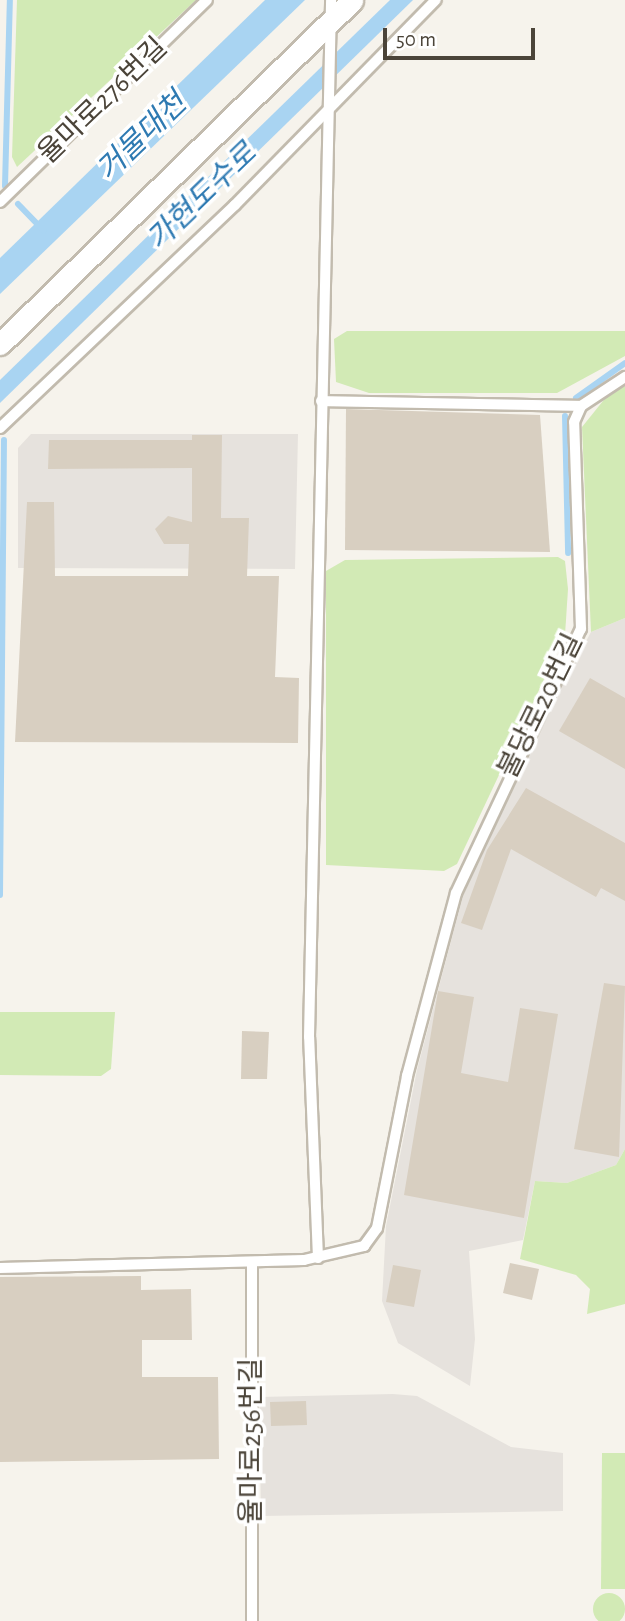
<!DOCTYPE html>
<html>
<head>
<meta charset="utf-8">
<style>
	body { margin:0 }
	#map { position:relative; width:625px; height:1621px; overflow:hidden; background:#f6f3ec; font-family:"Alegreya Sans","Noto Sans KR",sans-serif }
	div>[style] { position:absolute }
	.industrial>* { inset:0; background:#e6e2dd }
	.green>* { inset:0; background:#d2eab5 }
	.round { border-radius:50% }
	.water>* { inset:0; background:#a9d4f2 }
	.stream>* { height:6px; margin:-3px; padding:0 3px; transform-origin:3px; border-radius:3px; background:#a9d4f2 }
	.building>* { inset:0; background:#d8cfc1 }
	.roads { filter:drop-shadow(2px 0 #c2bbae) drop-shadow(-2px 0 #c2bbae) drop-shadow(0 2px #c2bbae) drop-shadow(0 -2px #c2bbae) }
	.lane>* { height:10px; margin:-5px; padding:0 5px; transform-origin:5px; border-radius:5px; background:#fff }
	.street>* { height:21px; margin:-10.5px; padding:0 10.5px; transform-origin:10.5px; border-radius:10.5px; background:#fff }
	span { translate:-50% -50%; white-space:nowrap; text-align:center; line-height:1.15; -webkit-text-stroke:7px #fff; paint-order:stroke }
	.street-label { font-size:28px; color:#4b4439 }
	.water-label { font-size:30px; color:#2e7ab2; font-style:italic }
	.scale { position:absolute; left:383px; top:28px; width:152px; height:32px; box-sizing:border-box; border:4px solid #4b4439; border-top:0; padding-left:9px; font-size:21px; line-height:24px; white-space:nowrap; color:#4b4439; -webkit-text-stroke:5px #fff; paint-order:stroke }
</style>
</head>
<body>
<div id="map">
	<div class="industrial">
		<i style="clip-path:polygon(31px 434px,298px 434px,295px 569px,18px 568px,18px 448px)"></i>
		<i style="clip-path:polygon(625px 618px,625px 1149px,616px 1165px,567px 1183px,535px 1181px,523px 1240px,469px 1251px,475px 1339px,470px 1386px,398px 1343px,382px 1301px,386px 1226px,417px 1070px,463px 896px,512px 779px,591px 632px)"></i>
		<i style="clip-path:polygon(393px 1394px,417px 1396px,511px 1447px,563px 1453px,563px 1511px,261px 1516px,259px 1397px)"></i>
	</div>
	<div class="green">
		<i style="clip-path:polygon(17px 0,196px 0,17px 167px,12px 157px)"></i>
		<i style="clip-path:polygon(347px 331px,625px 331px,625px 356px,557px 393px,369px 393px,336px 382px,334px 339px)"></i>
		<i style="clip-path:polygon(625px 386px,625px 618px,591px 632px,582px 427px,607px 396px)"></i>
		<i style="clip-path:polygon(558px 557px,565px 561px,568px 589px,565px 635px,457px 864px,444px 871px,326px 865px,326px 571px,345px 560px)"></i>
		<i style="clip-path:polygon(0 1012px,115px 1012px,111px 1069px,101px 1076px,0 1075px)"></i>
		<i style="clip-path:polygon(625px 1149px,625px 1304px,587px 1314px,590px 1289px,576px 1275px,520px 1259px,535px 1181px,567px 1183px,616px 1165px)"></i>
		<i style="clip-path:polygon(602px 1453px,625px 1453px,625px 1589px,601px 1589px)"></i>
		<i class="round" style="left:593px;top:1593px;width:32px;height:32px"></i>
	</div>
	<div class="water">
		<i style="clip-path:polygon(265px 0,305px 0,0 294px,0 258px)"></i>
		<i style="clip-path:polygon(390px 0,413px 0,0 403px,0 380px)"></i>
	</div>
	<div class="stream">
		<i style="left:5px;top:186px;width:186px;rotate:-88.5deg"></i>
		<i style="left:18px;top:204px;width:37px;rotate:46deg"></i>
		<i style="left:576px;top:398px;width:60px;rotate:-35.5deg"></i>
		<i style="left:565px;top:416px;width:137px;rotate:88.7deg"></i>
		<i style="left:0;top:895px;width:455px;rotate:-89.5deg"></i>
	</div>
	<div class="building">
		<i style="clip-path:polygon(346px 409px,540px 415px,550px 552px,345px 550px)"></i>
		<i style="clip-path:polygon(192px 435px,222px 435px,221px 518px,249px 518px,247px 576px,279px 576px,275px 677px,299px 678px,298px 743px,15px 742px,27px 502px,54px 502px,55px 576px,188px 576px,189px 544px,164px 544px,155px 529px,168px 516px,192px 522px,192px 468px,48px 469px,49px 440px,192px 440px)"></i>
		<i style="clip-path:polygon(590px 678px,625px 698px,625px 769px,559px 731px)"></i>
		<i style="clip-path:polygon(526px 788px,625px 843px,625px 901px,601px 888px,596px 897px,511px 849px,482px 930px,461px 923px,487px 850px)"></i>
		<i style="clip-path:polygon(604px 983px,625px 986px,619px 1157px,574px 1149px)"></i>
		<i style="clip-path:polygon(438px 991px,474px 997px,461px 1073px,508px 1082px,520px 1008px,558px 1014px,524px 1218px,404px 1195px)"></i>
		<i style="clip-path:polygon(242px 1031px,269px 1032px,267px 1079px,241px 1079px)"></i>
		<i style="clip-path:polygon(510px 1263px,539px 1269px,532px 1300px,503px 1293px)"></i>
		<i style="clip-path:polygon(393px 1265px,421px 1270px,414px 1307px,386px 1302px)"></i>
		<i style="clip-path:polygon(141px 1276px,141px 1290px,191px 1289px,192px 1340px,142px 1340px,142px 1377px,218px 1377px,219px 1459px,0 1462px,0 1277px)"></i>
		<i style="clip-path:polygon(306px 1401px,307px 1425px,271px 1426px,270px 1402px)"></i>
	</div>
	<div class="roads">
		<div class="lane">
			<i style="left:0;top:202px;width:289px;rotate:-44.3deg"></i>
			<i style="left:321px;top:401px;width:260px;rotate:1.1deg"></i>
			<i style="left:0;top:428px;width:324px;rotate:-43.5deg"></i>
			<i style="left:235px;top:205px;width:287px;rotate:-45.6deg"></i>
			<i style="left:318px;top:1258px;width:221px;rotate:-92.3deg"></i>
			<i style="left:309px;top:1037px;width:1037px;rotate:-88.78deg"></i>
			<i style="left:0;top:1268px;width:304px;rotate:-1.5deg"></i>
			<i style="left:304px;top:1260px;width:62px;rotate:-13.1deg"></i>
			<i style="left:364px;top:1246px;width:22px;rotate:-54deg"></i>
			<i style="left:377px;top:1228px;width:155px;rotate:-78.8deg"></i>
			<i style="left:407px;top:1076px;width:189px;rotate:-75deg"></i>
			<i style="left:456px;top:893px;width:292px;rotate:-64.7deg"></i>
			<i style="left:581px;top:629px;width:207px;rotate:-91.9deg"></i>
			<i style="left:574px;top:422px;width:17px;rotate:-66deg"></i>
			<i style="left:581px;top:406px;width:53px;rotate:-33.4deg"></i>
			<i style="left:252px;top:1621px;width:359px;rotate:-90deg"></i>
		</div>
		<div class="street">
			<i style="left:0;top:344px;width:492px;rotate:-44.3deg"></i>
		</div>
	</div>
	<div class="street-label">
		<span style="left:103px;top:101px;rotate:-44deg">율마로276번길</span>
		<span style="left:541px;top:706px;rotate:-64deg">불당로20번길</span>
		<span style="left:252px;top:1441px;rotate:-90deg">율마로256번길</span>
	</div>
	<div class="water-label">
		<span style="left:142px;top:137px;rotate:-44deg">거물대천</span>
		<span style="left:202px;top:197px;rotate:-44deg">가현도수로</span>
	</div>
	<div class="scale">50 m</div>
</div>
</body>
</html>
